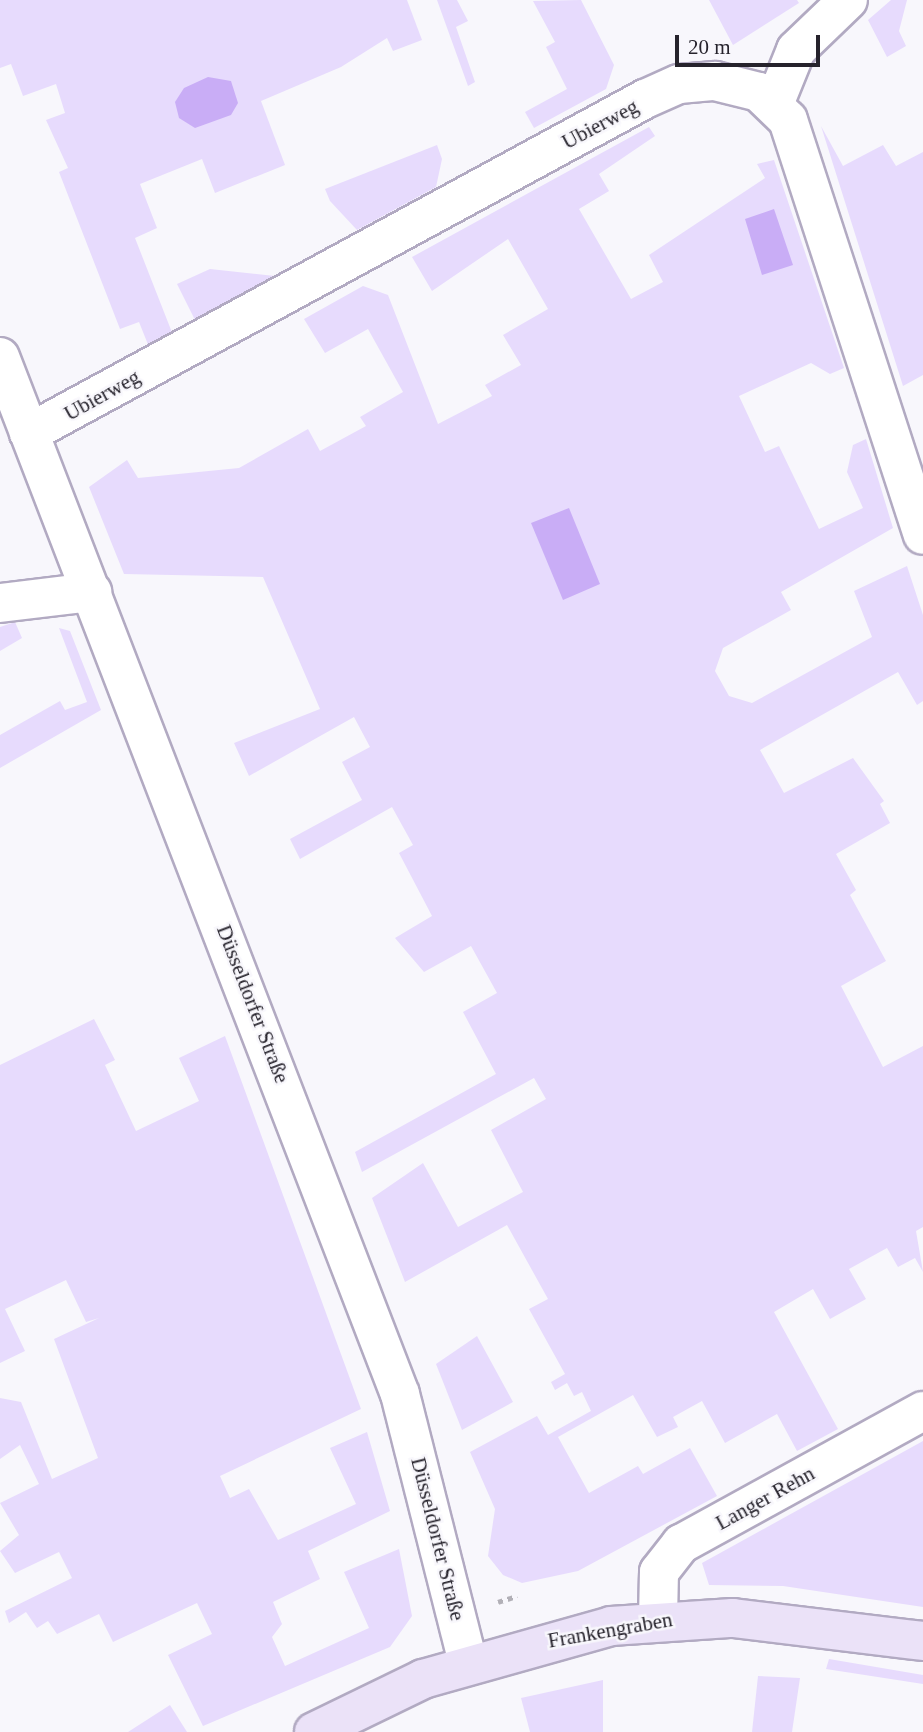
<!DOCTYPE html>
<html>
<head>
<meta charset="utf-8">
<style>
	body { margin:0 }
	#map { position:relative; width:923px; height:1732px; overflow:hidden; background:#f8f7fc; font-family:Georgia,serif }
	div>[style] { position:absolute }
	.green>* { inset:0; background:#e7dbfd }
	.water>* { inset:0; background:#c9adf6 }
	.path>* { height:4.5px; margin-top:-2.25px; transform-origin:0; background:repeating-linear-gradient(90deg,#b2b0b7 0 5px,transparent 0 10px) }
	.roads { filter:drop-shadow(2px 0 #b2aac2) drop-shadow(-2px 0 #b2aac2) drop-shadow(0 2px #b2aac2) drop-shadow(0 -2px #b2aac2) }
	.street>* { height:38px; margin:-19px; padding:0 19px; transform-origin:19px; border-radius:19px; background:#fff }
	.secondary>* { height:38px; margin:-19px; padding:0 19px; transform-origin:19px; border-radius:19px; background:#ebe2f8 }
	span { translate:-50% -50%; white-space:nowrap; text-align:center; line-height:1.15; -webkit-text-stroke:5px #f8f7fc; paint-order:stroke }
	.street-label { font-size:21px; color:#26232c }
	.scale { position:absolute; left:675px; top:35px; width:145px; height:32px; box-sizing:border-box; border:4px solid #26232c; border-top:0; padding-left:9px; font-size:21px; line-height:24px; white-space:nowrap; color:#26232c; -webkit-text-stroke:5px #f8f7fc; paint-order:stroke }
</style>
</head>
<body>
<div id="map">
	<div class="green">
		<i style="clip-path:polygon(0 0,407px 0,422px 40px,393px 51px,387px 38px,341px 67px,261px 101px,285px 165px,215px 193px,202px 159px,140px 184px,157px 228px,135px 238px,173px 335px,149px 347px,139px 322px,120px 329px,59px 172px,68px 168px,46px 120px,65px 113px,56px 84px,23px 96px,11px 64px,0 68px)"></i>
		<i style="clip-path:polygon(437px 0,457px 0,468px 21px,456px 27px,475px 82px,468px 86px)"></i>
		<i style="clip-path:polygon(581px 0,614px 65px,606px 89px,534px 128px,525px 112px,567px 89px,546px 47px,555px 42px,533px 1px)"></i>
		<i style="clip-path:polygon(709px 0,797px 0,799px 3px,733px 45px)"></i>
		<i style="clip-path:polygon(891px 0,907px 0,899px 31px,906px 46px,887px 57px,868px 20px)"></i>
		<i style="clip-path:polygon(821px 126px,843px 166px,883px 145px,896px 166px,923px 152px,923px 375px,903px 386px)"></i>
		<i style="clip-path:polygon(649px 127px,655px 136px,599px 174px,609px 191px,579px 209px,631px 299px,663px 282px,649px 255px,765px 178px,757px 164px,774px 160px,844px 368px,830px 374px,811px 363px,739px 396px,765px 452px,779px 446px,819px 529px,863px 508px,847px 472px,853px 445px,866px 439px,893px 528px,781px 592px,791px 610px,723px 648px,715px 671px,729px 696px,752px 703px,872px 637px,854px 591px,907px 566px,923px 615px,923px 701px,917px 705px,898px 672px,760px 750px,784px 793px,853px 758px,884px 801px,880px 804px,890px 823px,836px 854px,856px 890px,850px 895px,886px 961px,841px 986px,883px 1067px,923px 1046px,923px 1227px,916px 1231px,923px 1272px,915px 1258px,898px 1267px,887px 1248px,849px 1269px,866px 1299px,830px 1319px,813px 1289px,774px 1312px,838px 1429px,797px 1451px,777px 1414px,725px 1443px,702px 1401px,673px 1417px,678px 1427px,657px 1437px,633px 1395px,558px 1437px,589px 1493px,638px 1466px,643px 1474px,690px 1448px,717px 1496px,578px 1571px,522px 1583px,503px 1575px,488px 1556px,495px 1509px,470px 1452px,537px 1416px,548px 1435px,591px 1411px,582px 1392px,574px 1396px,567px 1383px,555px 1390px,551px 1382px,565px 1374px,529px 1309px,548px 1299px,507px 1225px,405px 1282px,372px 1198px,423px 1163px,458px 1227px,523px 1192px,491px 1130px,546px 1099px,534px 1078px,362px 1172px,355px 1152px,496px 1074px,463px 1012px,497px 993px,471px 946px,424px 972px,395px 938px,432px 916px,399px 853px,413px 845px,392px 807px,300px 859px,290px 839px,362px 800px,342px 762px,370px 747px,354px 717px,249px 776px,234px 743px,320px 709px,263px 577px,124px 574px,89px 487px,127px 460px,138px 478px,239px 468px,308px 429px,320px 451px,366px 426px,360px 417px,403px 392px,368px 329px,325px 353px,304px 319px,363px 286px,388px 295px,438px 424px,492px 396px,485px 385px,521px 365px,503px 335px,548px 309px,508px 239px,432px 291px,412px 257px)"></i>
		<i style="clip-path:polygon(437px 145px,442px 159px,436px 187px,357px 230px,330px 201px,325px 189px)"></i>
		<i style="clip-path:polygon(210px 269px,275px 276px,195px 320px,177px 284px)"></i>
		<i style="clip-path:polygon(15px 622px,22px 638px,0 651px,0 627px)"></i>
		<i style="clip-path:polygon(59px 628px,70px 631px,101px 710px,0 768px,0 735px,60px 701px,65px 710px,87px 702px)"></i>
		<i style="clip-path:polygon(94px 1019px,115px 1060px,105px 1065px,136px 1131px,199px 1101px,179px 1058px,225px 1036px,361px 1409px,220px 1476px,230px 1498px,249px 1489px,278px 1540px,356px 1504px,330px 1448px,367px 1432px,390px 1511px,308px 1551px,320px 1579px,273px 1602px,282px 1624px,272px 1637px,285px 1666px,369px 1628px,344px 1572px,399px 1549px,412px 1616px,390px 1647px,203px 1726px,168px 1655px,212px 1634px,197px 1603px,113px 1642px,99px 1614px,57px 1634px,48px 1621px,37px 1628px,26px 1612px,9px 1623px,5px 1611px,72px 1578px,59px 1552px,15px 1573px,0 1551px,19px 1535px,0 1503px,39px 1484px,20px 1445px,0 1459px,0 1398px,21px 1402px,52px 1479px,98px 1458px,54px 1339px,99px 1318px,86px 1322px,66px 1280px,5px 1309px,25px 1351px,0 1363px,0 1065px)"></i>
		<i style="clip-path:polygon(477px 1336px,513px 1402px,462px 1430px,436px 1364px)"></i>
		<i style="clip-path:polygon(923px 1441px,923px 1607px,783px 1586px,709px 1585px,702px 1563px)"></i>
		<i style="clip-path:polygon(829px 1659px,923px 1675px,923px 1684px,826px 1669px)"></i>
		<i style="clip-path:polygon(758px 1676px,800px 1678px,792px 1732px,752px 1732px)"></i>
		<i style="clip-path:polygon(603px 1680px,603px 1732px,530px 1732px,521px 1698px)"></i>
		<i style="clip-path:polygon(170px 1705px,187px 1732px,128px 1732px)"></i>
	</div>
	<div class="water">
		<i style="clip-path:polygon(208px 77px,231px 81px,238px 103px,231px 115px,195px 128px,179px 118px,175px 102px,184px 88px)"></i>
		<i style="clip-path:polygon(774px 209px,793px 265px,762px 275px,745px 219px)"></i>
		<i style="clip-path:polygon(569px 508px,600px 584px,563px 600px,531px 523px)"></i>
	</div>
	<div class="path">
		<i style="left:498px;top:1602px;width:20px;rotate:-18deg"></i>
	</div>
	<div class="roads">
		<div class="street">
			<i style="left:775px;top:102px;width:56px;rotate:-68deg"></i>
			<i style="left:796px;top:50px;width:72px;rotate:-43.9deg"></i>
			<i style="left:0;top:357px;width:1111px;rotate:68.91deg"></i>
			<i style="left:400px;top:1394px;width:277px;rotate:75.8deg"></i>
			<i style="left:29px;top:433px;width:701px;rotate:-28.47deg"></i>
			<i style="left:645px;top:99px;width:37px;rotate:-24deg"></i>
			<i style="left:679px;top:84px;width:36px;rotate:-5deg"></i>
			<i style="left:715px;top:81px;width:45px;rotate:14deg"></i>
			<i style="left:759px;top:92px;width:40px;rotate:44deg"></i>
			<i style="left:788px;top:120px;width:436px;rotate:72deg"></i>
			<i style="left:0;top:603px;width:93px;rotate:-6.8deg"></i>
			<i style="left:658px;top:1619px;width:47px;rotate:-88.8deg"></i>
			<i style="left:659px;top:1572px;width:36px;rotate:-52deg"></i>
			<i style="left:681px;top:1544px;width:276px;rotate:-28.8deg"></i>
		</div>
		<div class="secondary">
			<i style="left:314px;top:1732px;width:121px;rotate:-25.9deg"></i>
			<i style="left:423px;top:1679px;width:195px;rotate:-15.7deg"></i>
			<i style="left:611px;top:1626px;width:122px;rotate:-3.8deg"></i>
			<i style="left:733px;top:1618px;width:191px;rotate:6.9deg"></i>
		</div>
	</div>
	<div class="street-label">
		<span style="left:600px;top:124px;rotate:-28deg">Ubierweg</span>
		<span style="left:102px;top:395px;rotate:-29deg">Ubierweg</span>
		<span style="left:253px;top:1004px;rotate:69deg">Düsseldorfer Straße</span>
		<span style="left:765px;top:1498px;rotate:-29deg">Langer Rehn</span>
		<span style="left:438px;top:1539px;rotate:76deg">Düsseldorfer Straße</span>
		<span style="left:610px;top:1630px;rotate:-10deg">Frankengraben</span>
	</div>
	<div class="scale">20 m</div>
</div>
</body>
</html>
